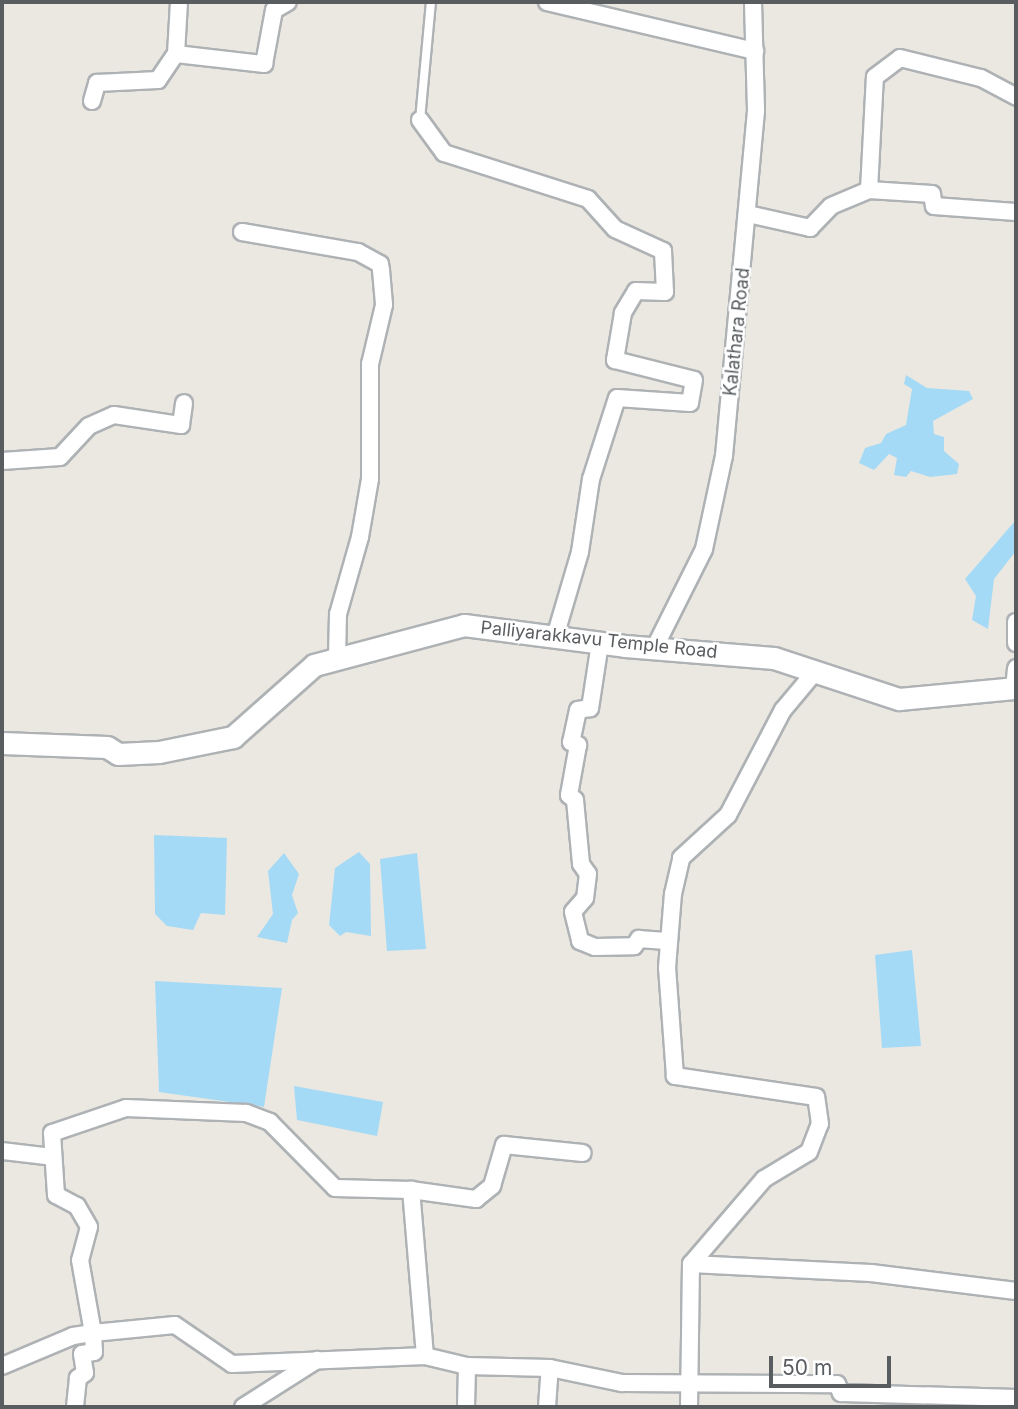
<!DOCTYPE html>
<html>
<head>
<meta charset="utf-8">
<style>
	body { margin:0 }
	#map { position:relative; width:1018px; height:1409px; overflow:hidden; background:#ebe8e1; font-family:Inter,sans-serif }
	div>[style] { position:absolute }
	.water>* { inset:0; background:#a5daf6 }
	.roads { filter:drop-shadow(2px 0 #aeb2b5) drop-shadow(-2px 0 #aeb2b5) drop-shadow(0 2px #aeb2b5) drop-shadow(0 -2px #aeb2b5) }
	.service>* { height:8px; margin:-4px; padding:0 4px; transform-origin:4px; border-radius:4px; background:#fff }
	.minor>* { height:16px; margin:-8px; padding:0 8px; transform-origin:8px; border-radius:8px; background:#fff }
	.tertiary>* { height:21px; margin:-10.5px; padding:0 10.5px; transform-origin:10.5px; border-radius:10.5px; background:#fff }
	span { translate:-50% -50%; white-space:nowrap; text-align:center; line-height:1.15; -webkit-text-stroke:5px #fff; paint-order:stroke }
	.street-label { font-size:18px; color:#595d60 }
	.frame { position:absolute; inset:0; border:4px solid #595d60; pointer-events:none }
	.scale { position:absolute; left:769px; top:1356px; width:122px; height:32px; box-sizing:border-box; border:4px solid #595d60; border-top:0; padding-left:9px; font-size:21px; line-height:24px; white-space:nowrap; color:#595d60; -webkit-text-stroke:5px #fff; paint-order:stroke }
</style>
</head>
<body>
<div id="map">
	<div class="water">
		<i style="clip-path:polygon(906px 375px,927px 388px,969px 391px,973px 399px,933px 421px,934px 434px,944px 437px,944px 451px,959px 464px,957px 474px,930px 477px,911px 471px,906px 477px,894px 475px,897px 458px,889px 454px,874px 470px,859px 463px,865px 448px,881px 443px,886px 434px,906px 425px,912px 389px,904px 384px)"></i>
		<i style="clip-path:polygon(1015px 521px,1016px 551px,994px 579px,988px 629px,972px 620px,976px 596px,965px 579px)"></i>
		<i style="clip-path:polygon(154px 835px,227px 838px,225px 915px,201px 913px,193px 930px,167px 926px,155px 914px)"></i>
		<i style="clip-path:polygon(359px 852px,370px 864px,371px 936px,346px 932px,340px 936px,329px 925px,335px 868px)"></i>
		<i style="clip-path:polygon(284px 853px,299px 874px,292px 895px,298px 913px,292px 920px,287px 943px,257px 937px,273px 914px,268px 871px)"></i>
		<i style="clip-path:polygon(417px 853px,426px 949px,387px 951px,380px 859px)"></i>
		<i style="clip-path:polygon(912px 950px,921px 1046px,882px 1048px,875px 955px)"></i>
		<i style="clip-path:polygon(155px 981px,282px 988px,264px 1107px,159px 1092px)"></i>
		<i style="clip-path:polygon(294px 1086px,383px 1102px,377px 1136px,297px 1120px)"></i>
	</div>
	<div class="roads">
		<div class="service">
			<i style="left:420px;top:120px;width:119px;rotate:-84.7deg"></i>
		</div>
		<div class="minor">
			<i style="left:179px;top:2px;width:52px;rotate:93.3deg"></i>
			<i style="left:176px;top:54px;width:89px;rotate:6.5deg"></i>
			<i style="left:264px;top:64px;width:55px;rotate:-79.5deg"></i>
			<i style="left:274px;top:10px;width:16px;rotate:-30deg"></i>
			<i style="left:547px;top:2px;width:214px;rotate:13.3deg"></i>
			<i style="left:92px;top:101px;width:19px;rotate:-74deg"></i>
			<i style="left:97px;top:83px;width:61px;rotate:-2.8deg"></i>
			<i style="left:158px;top:80px;width:32px;rotate:-56deg"></i>
			<i style="left:420px;top:120px;width:41px;rotate:54deg"></i>
			<i style="left:444px;top:153px;width:151px;rotate:17.7deg"></i>
			<i style="left:588px;top:199px;width:40px;rotate:48deg"></i>
			<i style="left:615px;top:229px;width:53px;rotate:24.6deg"></i>
			<i style="left:663px;top:251px;width:41px;rotate:87.2deg"></i>
			<i style="left:665px;top:292px;width:29px;rotate:-178deg"></i>
			<i style="left:636px;top:291px;width:26px;rotate:121deg"></i>
			<i style="left:623px;top:313px;width:48px;rotate:99.7deg"></i>
			<i style="left:615px;top:360px;width:81px;rotate:14.2deg"></i>
			<i style="left:694px;top:380px;width:23px;rotate:100deg"></i>
			<i style="left:690px;top:403px;width:73px;rotate:-176.1deg"></i>
			<i style="left:617px;top:398px;width:85px;rotate:107.8deg"></i>
			<i style="left:591px;top:479px;width:74px;rotate:98.6deg"></i>
			<i style="left:580px;top:552px;width:89px;rotate:106.4deg"></i>
			<i style="left:869px;top:190px;width:113px;rotate:-87deg"></i>
			<i style="left:875px;top:77px;width:31px;rotate:-37deg"></i>
			<i style="left:900px;top:58px;width:83px;rotate:13.9deg"></i>
			<i style="left:981px;top:78px;width:40px;rotate:28deg"></i>
			<i style="left:748px;top:214px;width:64px;rotate:12.7deg"></i>
			<i style="left:810px;top:228px;width:30px;rotate:-46deg"></i>
			<i style="left:831px;top:206px;width:41px;rotate:-22.8deg"></i>
			<i style="left:869px;top:190px;width:63px;rotate:3.6deg"></i>
			<i style="left:932px;top:194px;width:12px;rotate:81deg"></i>
			<i style="left:934px;top:206px;width:82px;rotate:4.2deg"></i>
			<i style="left:242px;top:232px;width:118px;rotate:9.8deg"></i>
			<i style="left:358px;top:252px;width:25px;rotate:29deg"></i>
			<i style="left:380px;top:264px;width:6px;rotate:81deg"></i>
			<i style="left:381px;top:270px;width:35px;rotate:85deg"></i>
			<i style="left:384px;top:305px;width:61px;rotate:103.3deg"></i>
			<i style="left:370px;top:364px;width:115px;rotate:90deg"></i>
			<i style="left:370px;top:479px;width:59px;rotate:99.8deg"></i>
			<i style="left:360px;top:537px;width:80px;rotate:105.9deg"></i>
			<i style="left:338px;top:614px;width:45px;rotate:91.3deg"></i>
			<i style="left:2px;top:461px;width:58px;rotate:-3.9deg"></i>
			<i style="left:60px;top:457px;width:42px;rotate:-46.9deg"></i>
			<i style="left:89px;top:426px;width:27px;rotate:-24deg"></i>
			<i style="left:114px;top:415px;width:68px;rotate:8.5deg"></i>
			<i style="left:181px;top:425px;width:22px;rotate:-82deg"></i>
			<i style="left:1016px;top:622px;width:21px;rotate:90deg"></i>
			<i style="left:600px;top:643px;width:66px;rotate:98.7deg"></i>
			<i style="left:590px;top:708px;width:12px;rotate:171deg"></i>
			<i style="left:578px;top:710px;width:33px;rotate:102deg"></i>
			<i style="left:571px;top:742px;width:8px;rotate:23deg"></i>
			<i style="left:578px;top:745px;width:51px;rotate:100.2deg"></i>
			<i style="left:569px;top:795px;width:8px;rotate:40deg"></i>
			<i style="left:575px;top:800px;width:64px;rotate:84.6deg"></i>
			<i style="left:581px;top:864px;width:12px;rotate:55deg"></i>
			<i style="left:588px;top:874px;width:24px;rotate:97deg"></i>
			<i style="left:585px;top:898px;width:18px;rotate:131deg"></i>
			<i style="left:573px;top:912px;width:30px;rotate:76deg"></i>
			<i style="left:580px;top:941px;width:16px;rotate:22deg"></i>
			<i style="left:595px;top:947px;width:39px;rotate:-1deg"></i>
			<i style="left:634px;top:946px;width:9px;rotate:-54deg"></i>
			<i style="left:639px;top:939px;width:30px;rotate:4deg"></i>
			<i style="left:654px;top:649px;width:112px;rotate:-63.4deg"></i>
			<i style="left:704px;top:549px;width:95px;rotate:-77.9deg"></i>
			<i style="left:724px;top:456px;width:347px;rotate:-84.7deg"></i>
			<i style="left:756px;top:110px;width:108px;rotate:-91.6deg"></i>
			<i style="left:1014px;top:688px;width:20px;rotate:-84deg"></i>
			<i style="left:2px;top:1151px;width:51px;rotate:6.7deg"></i>
			<i style="left:411px;top:1190px;width:66px;rotate:7.9deg"></i>
			<i style="left:476px;top:1199px;width:21px;rotate:-39deg"></i>
			<i style="left:492px;top:1186px;width:43px;rotate:-73.7deg"></i>
			<i style="left:504px;top:1145px;width:79px;rotate:5.8deg"></i>
			<i style="left:691px;top:1264px;width:180px;rotate:2.9deg"></i>
			<i style="left:871px;top:1273px;width:146px;rotate:7.1deg"></i>
			<i style="left:425px;top:1356px;width:43px;rotate:13.4deg"></i>
			<i style="left:467px;top:1366px;width:83px;rotate:1.4deg"></i>
			<i style="left:550px;top:1368px;width:74px;rotate:11.8deg"></i>
			<i style="left:622px;top:1383px;width:215px;rotate:0.3deg"></i>
			<i style="left:837px;top:1384px;width:10px;rotate:66deg"></i>
			<i style="left:841px;top:1393px;width:175px;rotate:1.6deg"></i>
			<i style="left:2px;top:1366px;width:77px;rotate:-22.9deg"></i>
			<i style="left:73px;top:1336px;width:20px;rotate:-9deg"></i>
			<i style="left:93px;top:1333px;width:82px;rotate:-5.6deg"></i>
			<i style="left:175px;top:1325px;width:69px;rotate:34.4deg"></i>
			<i style="left:232px;top:1364px;width:193px;rotate:-2.4deg"></i>
			<i style="left:425px;top:1356px;width:167px;rotate:-94.8deg"></i>
			<i style="left:411px;top:1190px;width:76px;rotate:-178.5deg"></i>
			<i style="left:335px;top:1188px;width:93px;rotate:-134.6deg"></i>
			<i style="left:270px;top:1122px;width:26px;rotate:-159deg"></i>
			<i style="left:246px;top:1113px;width:120px;rotate:-177.6deg"></i>
			<i style="left:126px;top:1108px;width:78px;rotate:161.3deg"></i>
			<i style="left:52px;top:1133px;width:62px;rotate:86.3deg"></i>
			<i style="left:56px;top:1195px;width:24px;rotate:28deg"></i>
			<i style="left:77px;top:1206px;width:24px;rotate:60deg"></i>
			<i style="left:89px;top:1227px;width:34px;rotate:105deg"></i>
			<i style="left:80px;top:1260px;width:74px;rotate:79.9deg"></i>
			<i style="left:93px;top:1333px;width:19px;rotate:87deg"></i>
			<i style="left:94px;top:1352px;width:12px;rotate:171deg"></i>
			<i style="left:82px;top:1354px;width:19px;rotate:81deg"></i>
			<i style="left:85px;top:1373px;width:9px;rotate:144deg"></i>
			<i style="left:78px;top:1378px;width:29px;rotate:96deg"></i>
			<i style="left:243px;top:1407px;width:88px;rotate:-32.4deg"></i>
			<i style="left:466px;top:1407px;width:41px;rotate:-88.6deg"></i>
			<i style="left:547px;top:1407px;width:39px;rotate:-86deg"></i>
			<i style="left:689px;top:1407px;width:143px;rotate:-89.2deg"></i>
			<i style="left:691px;top:1264px;width:112px;rotate:-49.3deg"></i>
			<i style="left:764px;top:1179px;width:52px;rotate:-31deg"></i>
			<i style="left:809px;top:1152px;width:30px;rotate:-69deg"></i>
			<i style="left:820px;top:1124px;width:27px;rotate:-98deg"></i>
			<i style="left:816px;top:1097px;width:143px;rotate:-171.5deg"></i>
			<i style="left:675px;top:1076px;width:108px;rotate:-94.2deg"></i>
			<i style="left:667px;top:968px;width:74px;rotate:-85.4deg"></i>
			<i style="left:673px;top:894px;width:37px;rotate:-77deg"></i>
			<i style="left:681px;top:858px;width:64px;rotate:-42.5deg"></i>
			<i style="left:728px;top:815px;width:119px;rotate:-62.4deg"></i>
			<i style="left:783px;top:710px;width:48px;rotate:-50deg"></i>
		</div>
		<div class="tertiary">
			<i style="left:2px;top:743px;width:105px;rotate:2.2deg"></i>
			<i style="left:107px;top:747px;width:13px;rotate:32deg"></i>
			<i style="left:118px;top:754px;width:41px;rotate:-2.8deg"></i>
			<i style="left:159px;top:752px;width:76px;rotate:-11.5deg"></i>
			<i style="left:233px;top:737px;width:108px;rotate:-41.6deg"></i>
			<i style="left:314px;top:665px;width:155px;rotate:-14.9deg"></i>
			<i style="left:464px;top:625px;width:162px;rotate:7.4deg"></i>
			<i style="left:625px;top:646px;width:149px;rotate:4.6deg"></i>
			<i style="left:774px;top:658px;width:132px;rotate:18.2deg"></i>
			<i style="left:899px;top:699px;width:118px;rotate:-5.4deg"></i>
		</div>
	</div>
	<div class="street-label">
		<span style="left:737px;top:332px;rotate:-84deg">Kalathara Road</span>
		<span style="left:599px;top:640px;rotate:6deg">Palliyarakkavu Temple Road</span>
	</div>
	<div class="frame"></div>
	<div class="scale">50 m</div>
</div>
</body>
</html>
